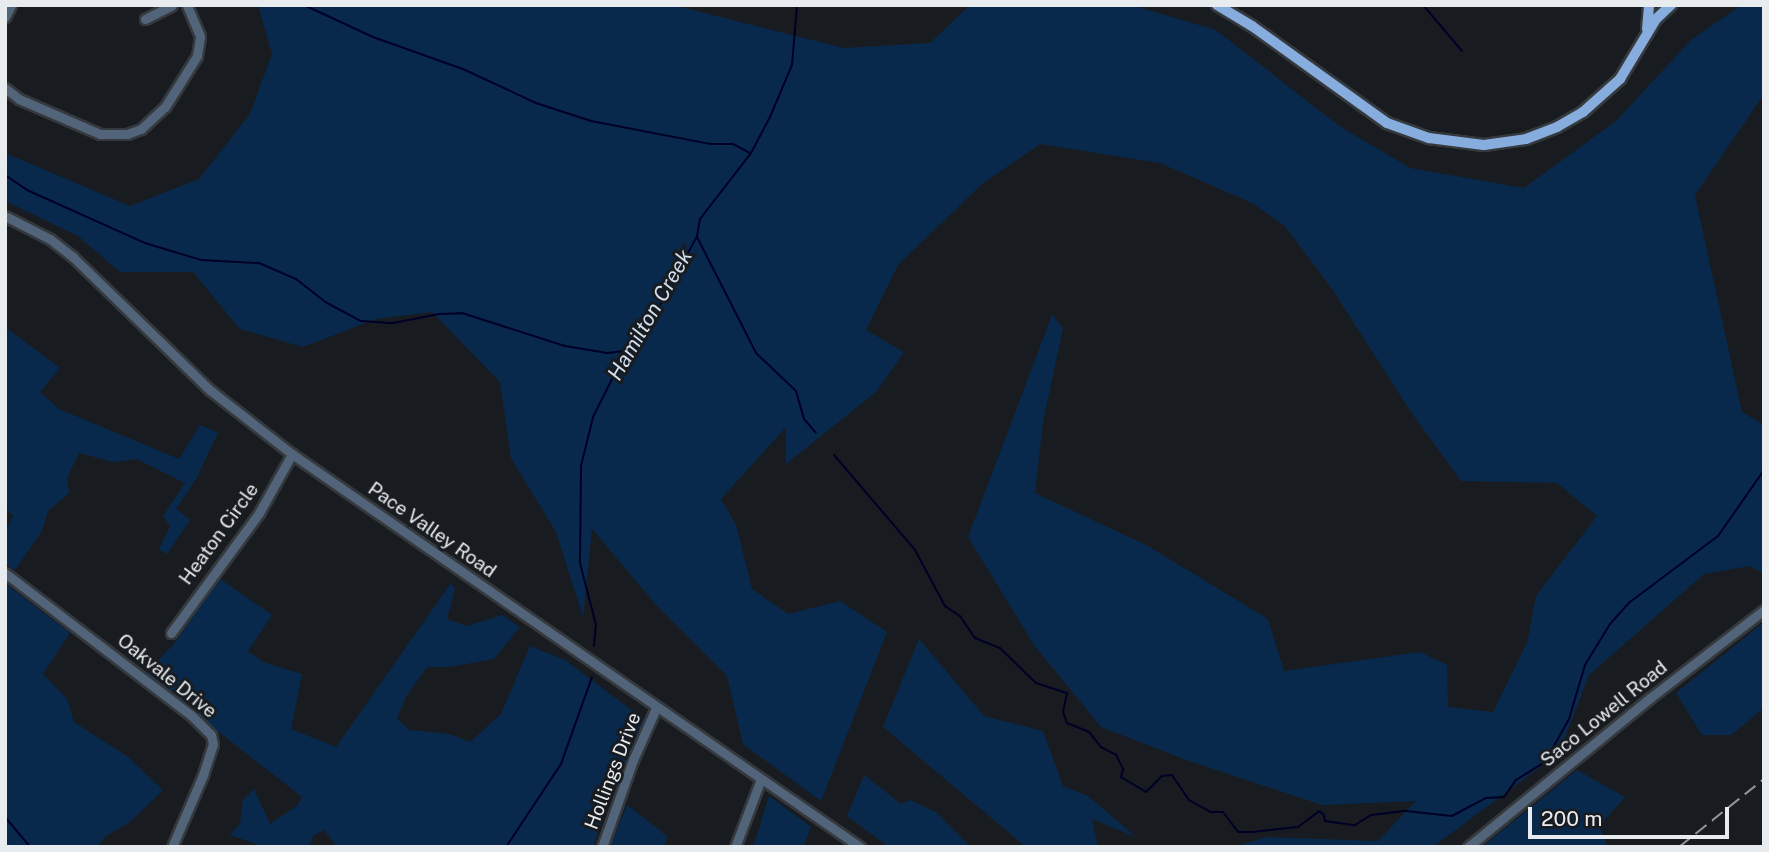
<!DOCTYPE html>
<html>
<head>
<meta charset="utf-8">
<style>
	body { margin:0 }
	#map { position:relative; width:1769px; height:852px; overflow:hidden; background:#181c20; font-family:"Public Sans",sans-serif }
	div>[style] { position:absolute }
	.green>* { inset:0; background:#08294c }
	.stream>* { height:2px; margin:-1px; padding:0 1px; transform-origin:1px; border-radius:1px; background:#000026 }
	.roads { filter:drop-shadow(2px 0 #35393d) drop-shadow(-2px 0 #35393d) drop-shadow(0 2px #35393d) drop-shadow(0 -2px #35393d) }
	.minor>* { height:9px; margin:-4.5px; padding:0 4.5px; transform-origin:4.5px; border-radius:4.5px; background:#51647a }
	.major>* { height:10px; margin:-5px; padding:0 5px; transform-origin:5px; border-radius:5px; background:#86addd }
	.rail>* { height:2px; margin-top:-1px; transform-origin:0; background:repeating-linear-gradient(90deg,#909497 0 14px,transparent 0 21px) }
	span { translate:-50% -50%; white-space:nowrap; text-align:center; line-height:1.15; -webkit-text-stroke:6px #181c20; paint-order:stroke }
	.street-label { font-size:19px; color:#e9ecef }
	.water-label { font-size:21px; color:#d3dfef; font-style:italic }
	.frame { position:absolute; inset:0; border:7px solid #e9ecef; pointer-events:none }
	.scale { position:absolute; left:1528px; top:807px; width:201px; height:32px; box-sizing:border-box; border:4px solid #e9ecef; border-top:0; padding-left:9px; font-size:21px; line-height:24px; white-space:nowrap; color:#e9ecef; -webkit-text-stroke:5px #181c20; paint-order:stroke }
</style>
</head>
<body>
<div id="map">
	<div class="green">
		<i style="clip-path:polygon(258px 5px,673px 5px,844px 48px,930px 43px,968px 7px,1131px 5px,1216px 30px,1339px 126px,1410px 168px,1524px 188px,1616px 121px,1692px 39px,1742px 5px,1764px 5px,1764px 94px,1695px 195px,1742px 412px,1764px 425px,1764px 574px,1750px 566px,1704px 574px,1589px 675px,1559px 753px,1433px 847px,1235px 847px,1266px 837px,1378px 841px,1416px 801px,1322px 805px,1189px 761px,1101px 727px,1034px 645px,968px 537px,1052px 315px,1063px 328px,1043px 422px,1035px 493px,1148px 546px,1268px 619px,1284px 671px,1420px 652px,1447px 665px,1448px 707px,1493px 712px,1527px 643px,1536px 596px,1597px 516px,1557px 483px,1461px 481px,1411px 412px,1332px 289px,1285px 226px,1252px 203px,1160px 163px,1040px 144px,982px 184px,898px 265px,866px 330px,904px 352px,877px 391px,786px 464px,786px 427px,721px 499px,736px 525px,752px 589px,788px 614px,840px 601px,887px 632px,821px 801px,743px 744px,727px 676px,657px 606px,592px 529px,583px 617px,556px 532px,511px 458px,500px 382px,432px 312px,376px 319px,303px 347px,240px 329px,193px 272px,120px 272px,78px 236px,5px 201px,5px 153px,130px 206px,199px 179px,250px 114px,272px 54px)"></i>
		<i style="clip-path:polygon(5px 327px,60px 368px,40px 392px,59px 409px,179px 459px,200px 425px,218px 433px,196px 479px,176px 509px,190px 520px,167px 554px,159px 549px,170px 526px,163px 516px,185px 483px,137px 459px,113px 462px,79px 453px,67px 478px,69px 493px,48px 511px,42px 531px,15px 570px,5px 563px,5px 533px,13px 516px,5px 508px)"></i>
		<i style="clip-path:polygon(220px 579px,272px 615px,248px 651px,263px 662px,302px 674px,291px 729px,336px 747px,451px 583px,455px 589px,447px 619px,467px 626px,502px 615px,520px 627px,494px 659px,449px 667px,427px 667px,406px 697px,397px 718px,409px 730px,450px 734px,470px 742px,501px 714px,530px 646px,565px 660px,645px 720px,621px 770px,593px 847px,337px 847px,324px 830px,313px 836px,309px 847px,265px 847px,230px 835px,240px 824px,243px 800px,254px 789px,270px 824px,298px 805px,302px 797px,145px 674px,173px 645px)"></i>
		<i style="clip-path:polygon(7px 585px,70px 633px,43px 674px,67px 699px,74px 722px,128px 757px,163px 790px,130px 822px,106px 836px,97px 847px,5px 847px)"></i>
		<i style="clip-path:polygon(1764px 622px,1764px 708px,1731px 735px,1702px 735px,1676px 693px)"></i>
		<i style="clip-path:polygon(919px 639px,984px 716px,1043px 731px,1063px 786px,1088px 796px,1136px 837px,1092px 819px,1098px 847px,1026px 847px,883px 727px)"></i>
		<i style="clip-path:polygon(1577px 770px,1625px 797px,1599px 826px,1608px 847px,1482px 847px)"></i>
		<i style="clip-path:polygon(864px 775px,901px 804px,910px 800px,936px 812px,971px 847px,889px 847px,847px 816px)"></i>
		<i style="clip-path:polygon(769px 796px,811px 827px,803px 847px,753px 847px)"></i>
		<i style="clip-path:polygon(627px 805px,667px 836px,664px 847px,609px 847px)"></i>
	</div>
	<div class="stream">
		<i style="left:304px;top:5px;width:76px;rotate:24.9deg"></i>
		<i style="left:373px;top:37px;width:96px;rotate:19.6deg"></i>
		<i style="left:463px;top:69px;width:81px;rotate:25deg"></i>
		<i style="left:536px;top:103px;width:58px;rotate:18.1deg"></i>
		<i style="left:591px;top:121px;width:121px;rotate:10.9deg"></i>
		<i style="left:710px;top:144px;width:23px"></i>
		<i style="left:733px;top:144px;width:19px;rotate:28deg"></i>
		<i style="left:1423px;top:5px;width:60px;rotate:49.7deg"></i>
		<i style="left:5px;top:175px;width:27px;rotate:34deg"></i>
		<i style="left:27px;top:190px;width:129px;rotate:24.2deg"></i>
		<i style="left:145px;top:243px;width:59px;rotate:16.9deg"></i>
		<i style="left:201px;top:260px;width:58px;rotate:3deg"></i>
		<i style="left:259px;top:263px;width:40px;rotate:23.4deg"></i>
		<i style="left:296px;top:279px;width:39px;rotate:38deg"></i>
		<i style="left:327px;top:303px;width:38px;rotate:28deg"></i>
		<i style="left:361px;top:321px;width:32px;rotate:4deg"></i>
		<i style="left:393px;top:323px;width:47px;rotate:-11.1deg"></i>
		<i style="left:439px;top:314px;width:23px;rotate:-2deg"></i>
		<i style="left:462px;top:313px;width:108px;rotate:17.8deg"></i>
		<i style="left:565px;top:346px;width:43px;rotate:9.5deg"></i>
		<i style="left:607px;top:353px;width:18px;rotate:-6deg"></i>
		<i style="left:697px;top:237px;width:130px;rotate:63deg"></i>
		<i style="left:756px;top:353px;width:55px;rotate:43.5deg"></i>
		<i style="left:796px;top:391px;width:29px;rotate:74deg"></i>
		<i style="left:804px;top:419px;width:18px;rotate:49deg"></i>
		<i style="left:834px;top:455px;width:125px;rotate:49.5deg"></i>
		<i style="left:915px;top:550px;width:64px;rotate:61.8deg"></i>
		<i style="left:945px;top:606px;width:18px;rotate:34deg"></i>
		<i style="left:960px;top:616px;width:27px;rotate:56deg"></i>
		<i style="left:975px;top:638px;width:27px;rotate:22deg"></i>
		<i style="left:1000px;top:648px;width:50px;rotate:44.2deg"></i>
		<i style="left:1036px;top:683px;width:33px;rotate:18deg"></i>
		<i style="left:1067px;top:693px;width:19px;rotate:102deg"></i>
		<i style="left:1063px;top:712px;width:12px;rotate:70deg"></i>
		<i style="left:1067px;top:723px;width:24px;rotate:22deg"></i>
		<i style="left:1089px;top:732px;width:19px;rotate:51deg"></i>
		<i style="left:1101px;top:747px;width:17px;rotate:28deg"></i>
		<i style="left:1116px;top:755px;width:16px;rotate:63deg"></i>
		<i style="left:1123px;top:769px;width:8px;rotate:104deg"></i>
		<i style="left:1121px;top:777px;width:29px;rotate:31deg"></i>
		<i style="left:1146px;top:792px;width:23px;rotate:-45deg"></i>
		<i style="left:1162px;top:776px;width:10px;rotate:-6deg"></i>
		<i style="left:1172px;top:775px;width:30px;rotate:56deg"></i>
		<i style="left:1189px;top:800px;width:25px;rotate:29deg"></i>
		<i style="left:1211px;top:812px;width:12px"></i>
		<i style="left:1223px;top:812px;width:25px;rotate:53deg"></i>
		<i style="left:1238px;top:832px;width:14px"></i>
		<i style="left:1252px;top:832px;width:46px;rotate:-6.2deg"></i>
		<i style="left:1298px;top:827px;width:26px;rotate:-37deg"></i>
		<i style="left:1319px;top:811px;width:6px;rotate:39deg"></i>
		<i style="left:1324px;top:815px;width:6px;rotate:81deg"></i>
		<i style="left:1325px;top:821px;width:30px;rotate:8deg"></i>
		<i style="left:1355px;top:825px;width:19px;rotate:-32deg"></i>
		<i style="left:1371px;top:815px;width:35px;rotate:-7deg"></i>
		<i style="left:1406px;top:811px;width:46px;rotate:6.2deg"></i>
		<i style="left:1452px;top:816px;width:38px;rotate:-28deg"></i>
		<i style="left:1486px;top:798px;width:18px;rotate:-3deg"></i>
		<i style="left:1504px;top:797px;width:21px;rotate:-55deg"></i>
		<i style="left:1516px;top:780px;width:34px;rotate:-32deg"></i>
		<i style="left:1545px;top:762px;width:49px;rotate:-60.8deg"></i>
		<i style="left:1569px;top:719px;width:56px;rotate:-73.5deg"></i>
		<i style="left:1585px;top:665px;width:48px;rotate:-58.6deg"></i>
		<i style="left:1610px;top:624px;width:30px;rotate:-48deg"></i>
		<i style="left:1630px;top:602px;width:110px;rotate:-36.9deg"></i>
		<i style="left:1718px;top:536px;width:80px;rotate:-55.1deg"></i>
		<i style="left:594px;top:646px;width:21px;rotate:-85deg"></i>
		<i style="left:596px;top:625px;width:64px;rotate:-104.5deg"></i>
		<i style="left:580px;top:563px;width:97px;rotate:-89.4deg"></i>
		<i style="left:581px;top:466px;width:50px;rotate:-76.2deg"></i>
		<i style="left:593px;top:417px;width:74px;rotate:-63.4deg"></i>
		<i style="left:626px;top:351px;width:55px;rotate:-53.1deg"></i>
		<i style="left:659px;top:307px;width:81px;rotate:-61.8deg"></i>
		<i style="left:697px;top:236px;width:17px;rotate:-80deg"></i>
		<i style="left:700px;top:219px;width:83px;rotate:-52.3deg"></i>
		<i style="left:751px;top:153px;width:41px;rotate:-62.2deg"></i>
		<i style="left:770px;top:117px;width:56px;rotate:-67.1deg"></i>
		<i style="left:792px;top:65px;width:60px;rotate:-85.2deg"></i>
		<i style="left:5px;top:817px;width:39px;rotate:50deg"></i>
		<i style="left:506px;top:847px;width:100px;rotate:-56.5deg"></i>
		<i style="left:561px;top:764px;width:92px;rotate:-70.4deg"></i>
	</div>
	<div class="roads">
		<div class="minor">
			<i style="left:5px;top:17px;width:13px;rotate:-63deg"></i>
			<i style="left:145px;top:19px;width:30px;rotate:-27deg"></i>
			<i style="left:5px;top:88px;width:18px;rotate:38deg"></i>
			<i style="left:19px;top:99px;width:88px;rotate:23.4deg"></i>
			<i style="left:100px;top:134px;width:27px"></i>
			<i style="left:127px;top:134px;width:15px;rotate:-20deg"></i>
			<i style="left:141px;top:129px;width:33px;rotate:-43deg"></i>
			<i style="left:165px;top:107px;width:60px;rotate:-57.9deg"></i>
			<i style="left:197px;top:56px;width:20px;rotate:-81deg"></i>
			<i style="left:200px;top:36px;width:34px;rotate:-113deg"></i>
			<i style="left:5px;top:216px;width:51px;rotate:27.1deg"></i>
			<i style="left:50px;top:239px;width:29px;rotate:38deg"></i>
			<i style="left:73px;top:257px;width:191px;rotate:44.2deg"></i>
			<i style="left:210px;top:390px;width:104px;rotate:38deg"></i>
			<i style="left:292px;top:454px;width:691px;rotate:34.68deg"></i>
			<i style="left:5px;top:573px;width:234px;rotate:37.4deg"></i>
			<i style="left:191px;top:715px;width:28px;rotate:45deg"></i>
			<i style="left:211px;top:735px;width:9px;rotate:77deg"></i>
			<i style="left:213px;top:744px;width:33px;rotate:108deg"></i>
			<i style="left:203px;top:775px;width:78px;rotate:113.3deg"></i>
			<i style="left:171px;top:633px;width:149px;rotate:-53.7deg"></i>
			<i style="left:259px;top:513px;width:68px;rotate:-60.8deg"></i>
			<i style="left:602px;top:847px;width:92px;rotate:-70.4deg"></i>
			<i style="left:633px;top:760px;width:57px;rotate:-66.1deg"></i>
			<i style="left:735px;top:847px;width:73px;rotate:-69.1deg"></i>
			<i style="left:1468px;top:847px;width:235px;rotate:-39.3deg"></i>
			<i style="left:1650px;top:698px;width:144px;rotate:-37.7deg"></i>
		</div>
		<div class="major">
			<i style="left:1217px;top:5px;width:41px;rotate:31deg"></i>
			<i style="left:1252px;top:26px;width:166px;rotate:35.7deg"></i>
			<i style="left:1387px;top:123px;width:45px;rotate:19.7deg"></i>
			<i style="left:1429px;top:138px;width:55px;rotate:7.3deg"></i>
			<i style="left:1484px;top:145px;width:42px;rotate:-8.1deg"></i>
			<i style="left:1526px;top:139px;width:33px;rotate:-21deg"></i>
			<i style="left:1557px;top:127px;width:30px;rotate:-30deg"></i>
			<i style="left:1583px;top:112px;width:50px;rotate:-41.7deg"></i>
			<i style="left:1620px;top:79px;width:70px;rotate:-59deg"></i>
			<i style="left:1656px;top:19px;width:21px;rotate:-43deg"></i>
			<i style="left:1647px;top:29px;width:22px;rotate:-85deg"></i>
		</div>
	</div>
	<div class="rail">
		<i style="left:1679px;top:847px;width:109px;rotate:-38.7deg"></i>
	</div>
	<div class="street-label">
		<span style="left:432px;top:530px;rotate:35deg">Pace Valley Road</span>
		<span style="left:219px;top:534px;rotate:-54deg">Heaton Circle</span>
		<span style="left:167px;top:676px;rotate:39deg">Oakvale Drive</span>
		<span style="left:1604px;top:714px;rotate:-39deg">Saco Lowell Road</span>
		<span style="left:613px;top:771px;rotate:-69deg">Hollings Drive</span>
	</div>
	<div class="water-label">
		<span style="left:650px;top:315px;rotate:-60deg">Hamilton Creek</span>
	</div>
	<div class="frame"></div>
	<div class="scale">200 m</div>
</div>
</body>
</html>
